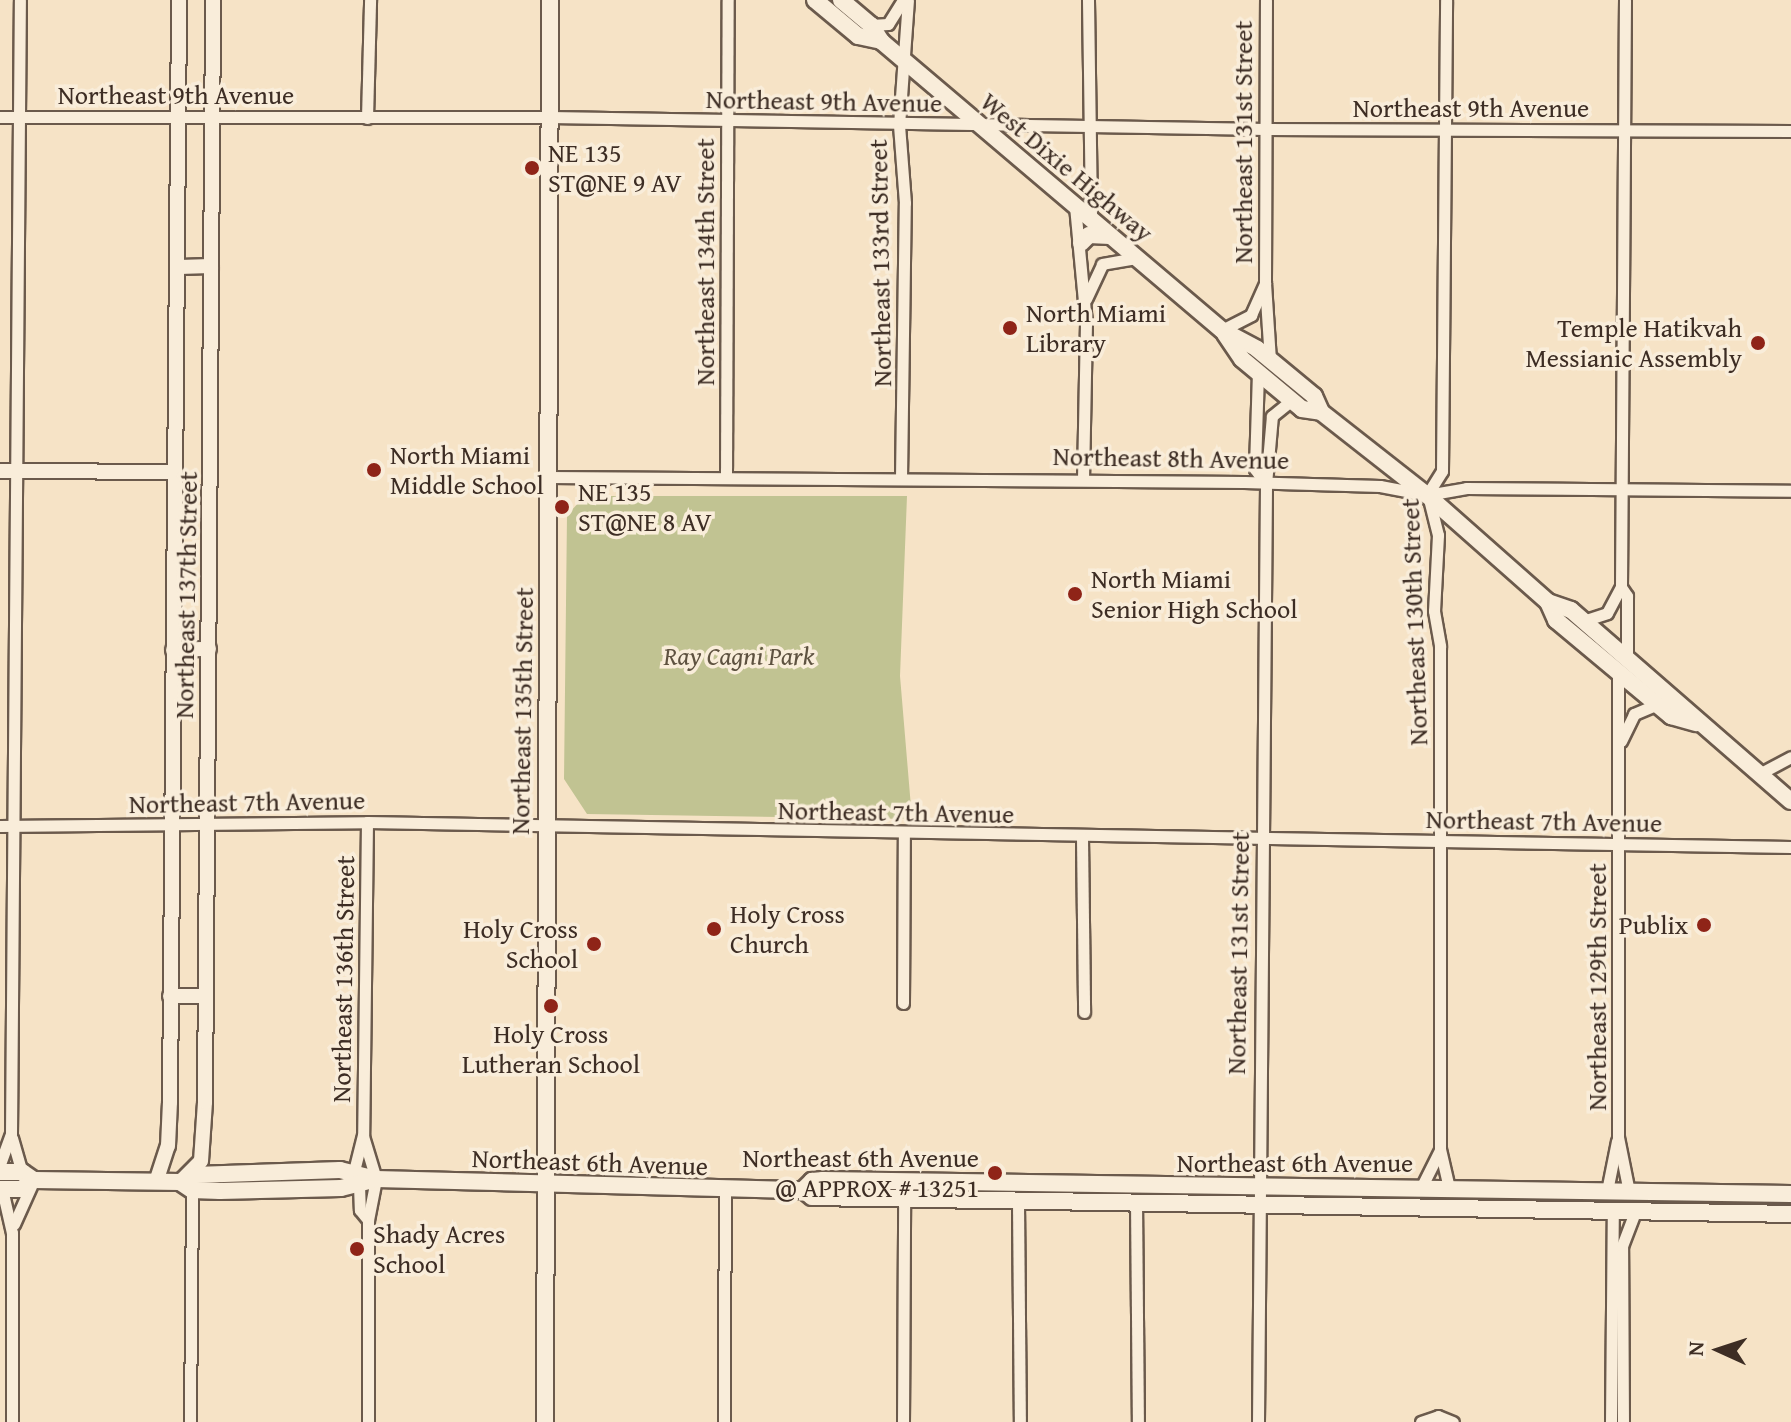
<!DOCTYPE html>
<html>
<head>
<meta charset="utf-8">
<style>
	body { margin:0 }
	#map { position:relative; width:1791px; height:1422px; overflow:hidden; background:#f6e3c6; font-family:"Gentium Book Plus",serif }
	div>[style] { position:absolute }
	.green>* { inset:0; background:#c1c392 }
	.roads { filter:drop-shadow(2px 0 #6b5a4c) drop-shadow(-2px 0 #6b5a4c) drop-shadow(0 2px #6b5a4c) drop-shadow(0 -2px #6b5a4c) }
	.minor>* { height:11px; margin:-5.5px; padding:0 5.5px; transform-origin:5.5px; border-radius:5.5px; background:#f9edda }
	.tertiary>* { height:14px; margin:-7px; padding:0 7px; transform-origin:7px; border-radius:7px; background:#f9edda }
	.secondary>* { height:16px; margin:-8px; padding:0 8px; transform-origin:8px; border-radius:8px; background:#f9edda }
	.dots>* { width:22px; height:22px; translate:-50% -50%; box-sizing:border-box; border:4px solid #f9edda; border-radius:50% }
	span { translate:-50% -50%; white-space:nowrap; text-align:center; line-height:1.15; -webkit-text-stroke:7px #f9edda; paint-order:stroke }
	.street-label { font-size:26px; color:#3d2d24 }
	.poi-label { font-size:26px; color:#3d2d24 }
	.left { translate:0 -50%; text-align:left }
	.right { translate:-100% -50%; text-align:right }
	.park-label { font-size:26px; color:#5e5240; font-style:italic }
	.north { position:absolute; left:1679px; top:1310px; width:80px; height:80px; -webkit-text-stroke:6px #f9edda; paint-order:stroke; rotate:273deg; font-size:22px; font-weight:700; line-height:32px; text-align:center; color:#3d2d24 }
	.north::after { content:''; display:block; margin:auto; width:28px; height:36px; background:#3d2d24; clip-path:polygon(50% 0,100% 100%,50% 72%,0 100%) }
</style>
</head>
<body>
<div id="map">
	<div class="green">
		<i style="clip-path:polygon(585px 496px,907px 496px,900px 676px,912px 819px,587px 814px,564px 779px,567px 515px)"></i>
	</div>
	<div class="roads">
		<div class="minor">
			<i style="left:1088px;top:0;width:219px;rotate:89.2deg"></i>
			<i style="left:871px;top:25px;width:17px;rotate:-3deg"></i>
			<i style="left:888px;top:24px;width:28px;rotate:-58deg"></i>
			<i style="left:0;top:117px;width:550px"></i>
			<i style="left:550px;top:117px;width:716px;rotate:0.96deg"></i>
			<i style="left:1266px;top:129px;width:525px;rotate:0.22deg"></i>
			<i style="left:367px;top:118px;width:118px;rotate:-88.5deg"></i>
			<i style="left:1075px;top:206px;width:118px;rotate:84.6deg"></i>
			<i style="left:1086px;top:323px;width:157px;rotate:91.1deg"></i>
			<i style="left:1265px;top:283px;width:77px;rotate:86.3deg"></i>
			<i style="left:1086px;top:299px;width:38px;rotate:-65deg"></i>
			<i style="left:1102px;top:264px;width:35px;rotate:-10deg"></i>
			<i style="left:1222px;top:330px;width:33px;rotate:-27deg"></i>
			<i style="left:1251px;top:315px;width:35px;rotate:-66deg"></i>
			<i style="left:1265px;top:283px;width:283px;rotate:-89.8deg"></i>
			<i style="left:1258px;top:372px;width:97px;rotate:91.8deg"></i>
			<i style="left:1255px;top:469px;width:19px;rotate:54deg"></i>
			<i style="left:726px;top:476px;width:476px;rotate:-89.8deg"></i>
			<i style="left:549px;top:477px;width:695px;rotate:0.41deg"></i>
			<i style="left:1244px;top:482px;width:136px;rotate:1.7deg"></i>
			<i style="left:1380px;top:486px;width:48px;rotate:10.8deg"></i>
			<i style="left:1427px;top:495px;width:40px;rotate:-10deg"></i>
			<i style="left:1466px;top:488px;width:325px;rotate:0.5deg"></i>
			<i style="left:901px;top:478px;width:275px;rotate:-89.2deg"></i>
			<i style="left:905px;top:203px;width:78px;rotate:-94.4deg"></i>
			<i style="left:899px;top:125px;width:125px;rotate:-85.9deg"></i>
			<i style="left:1427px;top:495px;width:28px;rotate:-58deg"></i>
			<i style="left:1442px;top:471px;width:471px;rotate:-89.5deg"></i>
			<i style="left:1429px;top:499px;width:37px;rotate:76deg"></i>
			<i style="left:1438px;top:535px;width:76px;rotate:93deg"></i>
			<i style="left:1434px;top:611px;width:36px;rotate:80deg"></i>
			<i style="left:1440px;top:646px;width:503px;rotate:90deg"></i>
			<i style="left:1440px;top:1149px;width:40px;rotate:77deg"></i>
			<i style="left:1621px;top:587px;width:11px;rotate:56deg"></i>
			<i style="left:1627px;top:596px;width:61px;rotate:90deg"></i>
			<i style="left:1583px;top:621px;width:25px;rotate:-18deg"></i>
			<i style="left:1607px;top:613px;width:30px;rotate:-62deg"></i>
			<i style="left:1621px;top:587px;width:587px;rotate:-89.61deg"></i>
			<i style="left:1618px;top:672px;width:465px;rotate:90deg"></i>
			<i style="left:1618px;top:1137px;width:56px;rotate:78.7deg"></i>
			<i style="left:1621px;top:741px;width:30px;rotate:-64deg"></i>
			<i style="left:1634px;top:714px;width:25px;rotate:-23deg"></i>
			<i style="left:1759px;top:774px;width:36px;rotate:-28deg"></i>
			<i style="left:367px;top:822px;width:314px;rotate:90.7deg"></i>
			<i style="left:363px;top:1136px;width:45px;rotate:73.2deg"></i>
			<i style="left:376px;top:1179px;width:42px;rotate:101deg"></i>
			<i style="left:368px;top:1220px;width:202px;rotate:90deg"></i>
			<i style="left:0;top:826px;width:367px;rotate:-0.6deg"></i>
			<i style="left:367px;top:822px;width:1424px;rotate:1.01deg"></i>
			<i style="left:1082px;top:838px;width:174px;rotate:89.3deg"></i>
			<i style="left:903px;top:1003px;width:168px;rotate:-89.7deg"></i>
			<i style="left:12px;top:1138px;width:35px;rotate:74deg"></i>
			<i style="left:0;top:1164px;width:32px;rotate:-70deg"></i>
			<i style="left:11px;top:1134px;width:1134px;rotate:-89.55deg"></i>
			<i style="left:354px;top:1171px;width:36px;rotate:-76deg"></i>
			<i style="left:359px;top:1185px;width:25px;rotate:88deg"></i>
			<i style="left:360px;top:1210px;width:13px;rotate:51deg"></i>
			<i style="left:1421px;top:1188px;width:42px;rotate:-63.4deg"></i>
			<i style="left:2px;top:1189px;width:45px;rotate:77.2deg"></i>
			<i style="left:12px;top:1233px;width:189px;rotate:90deg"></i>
			<i style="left:1607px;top:1191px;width:51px;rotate:-78.7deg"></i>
			<i style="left:1136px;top:1201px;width:221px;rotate:89.5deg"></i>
			<i style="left:1018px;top:1203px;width:219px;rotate:89.5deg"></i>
			<i style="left:14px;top:1224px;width:42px;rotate:-65.9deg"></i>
			<i style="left:190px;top:1422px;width:232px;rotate:-89.5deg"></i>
			<i style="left:724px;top:1422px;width:231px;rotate:-89.8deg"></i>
			<i style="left:903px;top:1422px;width:223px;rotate:-89.7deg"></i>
			<i style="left:1258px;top:1422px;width:938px;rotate:-89.51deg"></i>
			<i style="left:1266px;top:484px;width:68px;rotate:-85deg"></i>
			<i style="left:1272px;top:416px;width:26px;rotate:-39deg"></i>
			<i style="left:1421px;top:1422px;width:18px;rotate:-19deg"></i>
			<i style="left:1438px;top:1416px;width:16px;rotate:22deg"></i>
			<i style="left:1611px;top:1422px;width:213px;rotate:-89.5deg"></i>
			<i style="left:1623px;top:1422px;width:176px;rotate:-90.3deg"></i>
			<i style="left:1622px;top:1246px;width:39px;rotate:-69deg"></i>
		</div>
		<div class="tertiary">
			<i style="left:179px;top:267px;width:32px;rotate:-2deg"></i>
			<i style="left:0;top:471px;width:174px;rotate:0.3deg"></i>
			<i style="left:173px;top:650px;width:36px;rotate:-2deg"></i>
			<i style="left:170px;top:996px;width:35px"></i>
			<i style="left:183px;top:1179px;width:25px;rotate:-45deg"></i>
			<i style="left:201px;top:1161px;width:59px;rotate:-86.1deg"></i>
			<i style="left:205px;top:1102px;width:1102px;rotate:-89.58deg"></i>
			<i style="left:156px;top:1182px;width:38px;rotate:-72deg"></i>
			<i style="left:168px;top:1146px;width:44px;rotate:-87.4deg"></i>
			<i style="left:170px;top:1102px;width:1102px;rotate:-89.53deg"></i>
		</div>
		<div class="secondary">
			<i style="left:815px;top:0;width:56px;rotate:39.9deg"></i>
			<i style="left:858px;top:36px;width:24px;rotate:12deg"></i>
			<i style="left:841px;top:0;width:39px;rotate:40deg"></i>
			<i style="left:871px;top:25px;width:19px;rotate:58deg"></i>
			<i style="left:881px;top:41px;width:447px;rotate:40.3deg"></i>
			<i style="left:1222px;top:330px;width:40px;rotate:28deg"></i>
			<i style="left:1257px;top:349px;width:74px;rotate:39.5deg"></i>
			<i style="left:1314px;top:396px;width:17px;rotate:66deg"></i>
			<i style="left:1321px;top:412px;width:135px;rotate:38.1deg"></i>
			<i style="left:1427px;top:495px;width:162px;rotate:41.5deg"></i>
			<i style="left:1548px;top:602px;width:20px;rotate:66deg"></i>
			<i style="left:1556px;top:620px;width:150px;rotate:39.9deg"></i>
			<i style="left:1671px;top:716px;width:26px;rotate:16deg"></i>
			<i style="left:1081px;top:243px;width:11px;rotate:-45deg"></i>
			<i style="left:1089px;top:235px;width:21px;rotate:3deg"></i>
			<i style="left:1225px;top:334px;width:30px;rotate:56deg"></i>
			<i style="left:1242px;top:359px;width:78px;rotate:39.8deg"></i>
			<i style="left:1302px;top:409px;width:19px;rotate:9deg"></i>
			<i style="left:1548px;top:602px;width:24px;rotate:19deg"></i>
			<i style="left:1571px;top:610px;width:291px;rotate:41deg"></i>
			<i style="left:0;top:1172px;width:22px"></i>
			<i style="left:22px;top:1172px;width:14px;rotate:34deg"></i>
			<i style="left:34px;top:1180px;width:146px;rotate:0.8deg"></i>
			<i style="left:180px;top:1182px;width:17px;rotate:-25deg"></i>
			<i style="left:195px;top:1175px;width:145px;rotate:-2deg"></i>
			<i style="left:340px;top:1170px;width:37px;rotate:14deg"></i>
			<i style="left:376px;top:1179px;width:427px;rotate:1.5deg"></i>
			<i style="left:803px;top:1190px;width:11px;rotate:38deg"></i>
			<i style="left:812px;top:1197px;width:979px;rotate:0.99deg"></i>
			<i style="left:180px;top:1182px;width:14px;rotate:34deg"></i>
			<i style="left:192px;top:1190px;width:28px;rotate:2deg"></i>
			<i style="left:220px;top:1191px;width:121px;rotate:-1.4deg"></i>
			<i style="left:341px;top:1188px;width:36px;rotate:-14deg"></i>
			<i style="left:0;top:1189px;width:21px"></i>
			<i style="left:21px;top:1189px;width:16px;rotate:-35deg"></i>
			<i style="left:803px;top:1190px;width:13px;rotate:-45deg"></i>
			<i style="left:812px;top:1181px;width:11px;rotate:-5deg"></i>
			<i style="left:823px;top:1180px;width:968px;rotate:0.83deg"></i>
			<i style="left:545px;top:1422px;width:1422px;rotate:-89.8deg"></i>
		</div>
	</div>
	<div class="dots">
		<i style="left:532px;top:168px;background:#8f2418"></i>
		<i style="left:1010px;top:328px;background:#8f2418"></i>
		<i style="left:1758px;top:343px;background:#8f2418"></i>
		<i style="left:374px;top:470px;background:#8f2418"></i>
		<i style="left:562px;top:507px;background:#8f2418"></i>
		<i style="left:1075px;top:594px;background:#8f2418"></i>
		<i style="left:1704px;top:925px;background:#8f2418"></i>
		<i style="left:714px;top:929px;background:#8f2418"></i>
		<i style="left:594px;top:944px;background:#8f2418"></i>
		<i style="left:551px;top:1006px;background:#8f2418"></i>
		<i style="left:995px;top:1173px;background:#8f2418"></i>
		<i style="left:357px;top:1249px;background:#8f2418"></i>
	</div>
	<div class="street-label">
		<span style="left:176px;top:95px">Northeast 9th Avenue</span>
		<span style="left:824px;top:101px;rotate:1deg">Northeast 9th Avenue</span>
		<span style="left:1471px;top:108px">Northeast 9th Avenue</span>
		<span style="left:1243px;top:142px;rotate:-90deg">Northeast 131st Street</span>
		<span style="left:1067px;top:167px;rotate:40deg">West Dixie Highway</span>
		<span style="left:705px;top:262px;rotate:-90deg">Northeast 134th Street</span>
		<span style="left:880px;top:263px;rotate:-91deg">Northeast 133rd Street</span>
		<span style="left:1171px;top:458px;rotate:1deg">Northeast 8th Avenue</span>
		<span style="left:186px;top:595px;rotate:-89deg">Northeast 137th Street</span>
		<span style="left:1414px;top:622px;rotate:-92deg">Northeast 130th Street</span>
		<span style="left:522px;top:711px;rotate:-89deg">Northeast 135th Street</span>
		<span style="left:247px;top:802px;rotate:-1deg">Northeast 7th Avenue</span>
		<span style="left:896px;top:812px;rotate:1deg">Northeast 7th Avenue</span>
		<span style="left:1544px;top:821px;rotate:1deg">Northeast 7th Avenue</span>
		<span style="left:1238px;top:953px;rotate:-89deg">Northeast 131st Street</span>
		<span style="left:343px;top:979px;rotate:-89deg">Northeast 136th Street</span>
		<span style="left:1597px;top:987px;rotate:-90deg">Northeast 129th Street</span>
		<span style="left:590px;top:1162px;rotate:2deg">Northeast 6th Avenue</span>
		<span style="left:1295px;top:1163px">Northeast 6th Avenue</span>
	</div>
	<div class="poi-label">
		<span class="left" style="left:548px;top:168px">NE 135<br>ST@NE 9 AV</span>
		<span class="left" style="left:1026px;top:328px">North Miami<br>Library</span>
		<span class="right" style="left:1742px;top:343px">Temple Hatikvah<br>Messianic Assembly</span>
		<span class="left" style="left:390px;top:470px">North Miami<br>Middle School</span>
		<span class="left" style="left:578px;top:507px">NE 135<br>ST@NE 8 AV</span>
		<span class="left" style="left:1091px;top:594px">North Miami<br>Senior High School</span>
		<span class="left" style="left:730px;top:929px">Holy Cross<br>Church</span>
		<span class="right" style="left:1688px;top:925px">Publix</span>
		<span class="right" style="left:578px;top:944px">Holy Cross<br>School</span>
		<span style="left:551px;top:1049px">Holy Cross<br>Lutheran School</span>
		<span class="right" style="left:979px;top:1173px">Northeast 6th Avenue<br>@ APPROX # 13251</span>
		<span class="left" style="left:373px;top:1249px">Shady Acres<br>School</span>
	</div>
	<div class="park-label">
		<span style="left:739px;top:656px">Ray Cagni Park</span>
	</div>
	<div class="north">N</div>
</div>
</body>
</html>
